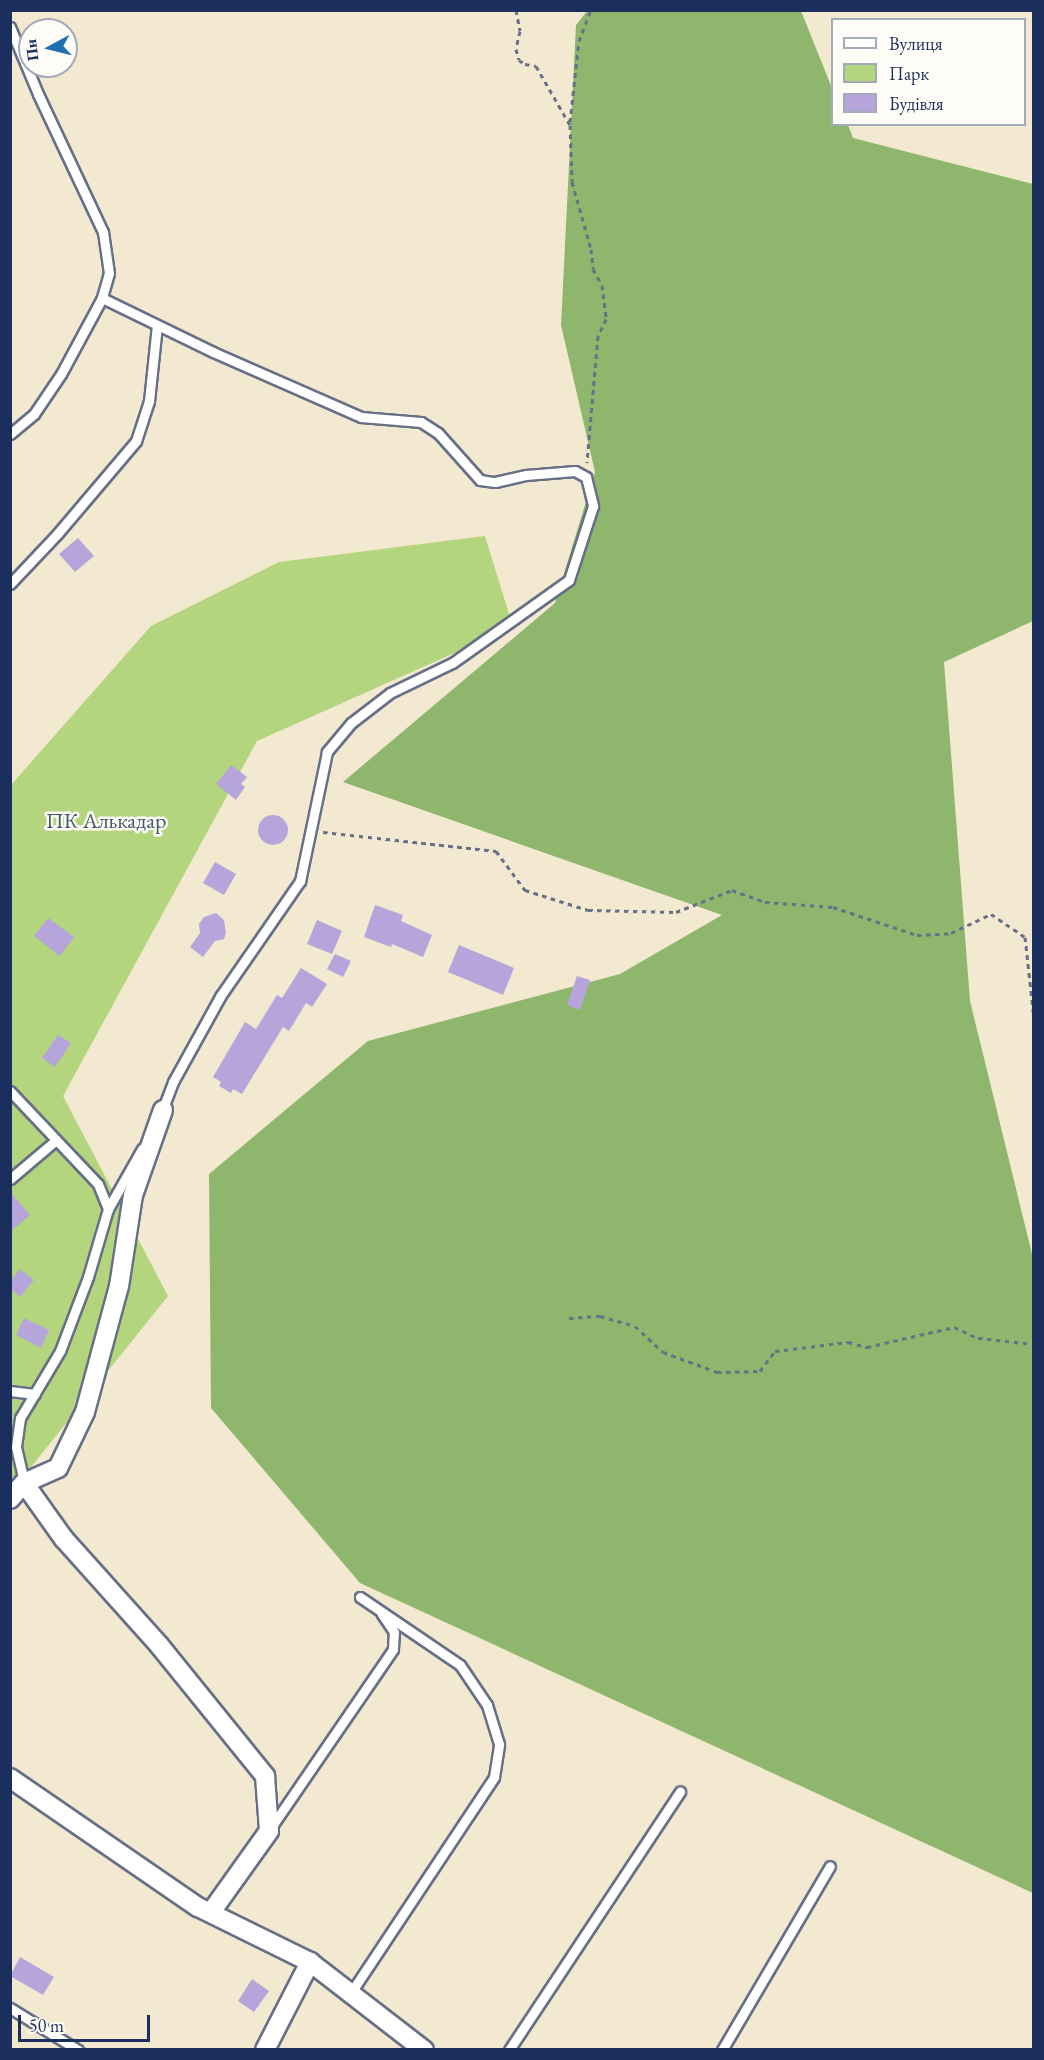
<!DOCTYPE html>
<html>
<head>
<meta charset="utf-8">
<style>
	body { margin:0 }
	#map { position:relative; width:1044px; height:2060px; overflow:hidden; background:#f2e9d0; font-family:"EB Garamond",serif }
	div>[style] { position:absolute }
	.green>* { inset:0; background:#b3d57d }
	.forest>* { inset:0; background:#8eb66c }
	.building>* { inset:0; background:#b5a5da }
	.round { border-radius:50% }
	.path>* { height:3px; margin-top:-1.5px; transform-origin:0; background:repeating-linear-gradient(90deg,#667086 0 4.5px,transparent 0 9px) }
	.roads { filter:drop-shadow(2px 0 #667086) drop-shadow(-2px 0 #667086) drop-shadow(0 2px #667086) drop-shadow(0 -2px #667086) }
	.lane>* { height:9px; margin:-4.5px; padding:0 4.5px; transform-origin:4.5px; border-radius:4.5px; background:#fff }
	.street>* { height:18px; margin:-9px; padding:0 9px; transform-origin:9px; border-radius:9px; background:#fff }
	span { translate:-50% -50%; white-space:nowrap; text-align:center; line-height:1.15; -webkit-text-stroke:5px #fdfcf7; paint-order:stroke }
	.park-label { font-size:22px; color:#415866 }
	.frame { position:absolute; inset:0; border:12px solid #1b2f5e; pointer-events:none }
	.legend { position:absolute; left:831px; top:18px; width:195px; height:108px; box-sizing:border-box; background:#fdfcf7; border:2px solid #a3aaba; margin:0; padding:8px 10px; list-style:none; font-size:18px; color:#1b2f5e }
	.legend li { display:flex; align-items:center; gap:12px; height:30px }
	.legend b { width:30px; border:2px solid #a3aaba }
	.north { position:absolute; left:18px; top:18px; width:60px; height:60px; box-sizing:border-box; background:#fdfcf7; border:2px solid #a3aaba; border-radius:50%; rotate:263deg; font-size:16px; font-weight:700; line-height:24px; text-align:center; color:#1b2f5e }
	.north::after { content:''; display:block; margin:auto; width:21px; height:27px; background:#1f6fb2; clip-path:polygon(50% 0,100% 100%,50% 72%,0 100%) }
	.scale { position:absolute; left:18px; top:2015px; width:132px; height:27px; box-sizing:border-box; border:3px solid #1b2f5e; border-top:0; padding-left:8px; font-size:18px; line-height:21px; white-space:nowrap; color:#1b2f5e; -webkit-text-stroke:4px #fdfcf7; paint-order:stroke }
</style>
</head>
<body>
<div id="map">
	<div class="green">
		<i style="clip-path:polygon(485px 536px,513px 627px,257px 741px,63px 1096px,168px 1296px,11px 1492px,11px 785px,151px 626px,279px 562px)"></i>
	</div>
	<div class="forest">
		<i style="clip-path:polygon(587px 11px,801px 11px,832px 88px,832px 124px,848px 125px,853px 138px,1033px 184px,1033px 621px,944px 662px,970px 1001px,1033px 1258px,1033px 1893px,360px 1583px,211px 1408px,209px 1174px,368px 1041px,620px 974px,722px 915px,343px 782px,555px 603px,595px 472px,561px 325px,576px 25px)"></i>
	</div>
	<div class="building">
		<i style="clip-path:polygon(78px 538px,94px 556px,75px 572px,59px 554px)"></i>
		<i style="clip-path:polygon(231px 765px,247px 777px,241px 784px,245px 787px,236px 800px,216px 784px)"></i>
		<i class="round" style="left:258px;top:815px;width:30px;height:30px"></i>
		<i style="clip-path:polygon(215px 862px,236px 874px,224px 895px,203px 883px)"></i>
		<i style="clip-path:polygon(375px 905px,403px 915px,401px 921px,432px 935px,423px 957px,392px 944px,391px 947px,364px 937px)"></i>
		<i style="clip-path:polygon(216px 913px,224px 920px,226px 933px,224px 939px,215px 941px,203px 957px,190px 947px,200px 933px,199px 924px,204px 917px)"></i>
		<i style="clip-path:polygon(48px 918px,74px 937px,60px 956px,34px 936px)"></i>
		<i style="clip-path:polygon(317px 920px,342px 931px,332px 954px,307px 944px)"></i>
		<i style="clip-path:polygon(459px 945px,514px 968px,503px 995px,448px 972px)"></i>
		<i style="clip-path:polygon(335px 954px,351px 961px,343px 977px,327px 969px)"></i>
		<i style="clip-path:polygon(301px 968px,327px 984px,312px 1007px,306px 1003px,289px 1031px,283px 1027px,242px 1094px,233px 1089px,231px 1093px,219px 1086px,221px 1082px,213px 1077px,245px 1022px,256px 1029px,277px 995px,282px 998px)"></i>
		<i style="clip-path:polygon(577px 976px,590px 980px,580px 1010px,567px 1005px)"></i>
		<i style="clip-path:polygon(58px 1035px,71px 1043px,55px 1067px,42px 1058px)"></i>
		<i style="clip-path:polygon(10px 1192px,30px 1215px,10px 1232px)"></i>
		<i style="clip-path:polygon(20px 1269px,34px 1280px,20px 1297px,10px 1289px,10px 1282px)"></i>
		<i style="clip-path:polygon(24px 1318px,49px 1330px,41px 1348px,16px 1335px)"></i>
		<i style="clip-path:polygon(20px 1957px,54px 1977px,43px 1995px,10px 1976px)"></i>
		<i style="clip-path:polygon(252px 1979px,269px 1991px,254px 2012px,238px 2001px)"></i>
	</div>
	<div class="path">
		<i style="left:516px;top:10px;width:21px;rotate:79deg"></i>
		<i style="left:520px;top:31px;width:18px;rotate:103deg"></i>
		<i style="left:516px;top:49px;width:11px;rotate:75deg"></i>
		<i style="left:519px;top:60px;width:7px;rotate:34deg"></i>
		<i style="left:525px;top:64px;width:11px;rotate:10deg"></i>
		<i style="left:536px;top:66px;width:68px;rotate:60deg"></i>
		<i style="left:570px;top:125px;width:57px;rotate:88deg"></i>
		<i style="left:572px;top:182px;width:70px;rotate:74.2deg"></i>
		<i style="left:591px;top:249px;width:20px;rotate:84deg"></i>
		<i style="left:593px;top:269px;width:18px;rotate:61deg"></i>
		<i style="left:602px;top:285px;width:34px;rotate:83deg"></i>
		<i style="left:606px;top:319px;width:19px;rotate:115deg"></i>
		<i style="left:598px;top:336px;width:127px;rotate:95deg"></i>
		<i style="left:570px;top:122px;width:81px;rotate:-83.7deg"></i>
		<i style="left:579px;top:41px;width:33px;rotate:-69deg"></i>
		<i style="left:323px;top:832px;width:174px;rotate:6.3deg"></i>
		<i style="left:496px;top:851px;width:49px;rotate:53.4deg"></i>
		<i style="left:525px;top:890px;width:66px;rotate:17.6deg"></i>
		<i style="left:588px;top:910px;width:88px;rotate:1.3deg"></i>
		<i style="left:676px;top:912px;width:60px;rotate:-21.4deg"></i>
		<i style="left:732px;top:890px;width:35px;rotate:20deg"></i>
		<i style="left:765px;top:902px;width:68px;rotate:4.2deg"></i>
		<i style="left:833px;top:907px;width:89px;rotate:18.4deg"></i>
		<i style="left:917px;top:935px;width:34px;rotate:-3deg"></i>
		<i style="left:951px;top:933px;width:44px;rotate:-25.4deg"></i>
		<i style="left:991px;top:914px;width:41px;rotate:34.1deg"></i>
		<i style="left:1025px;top:937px;width:81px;rotate:83.7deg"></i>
		<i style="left:1034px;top:1079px;width:54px;rotate:90deg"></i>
		<i style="left:569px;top:1318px;width:31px;rotate:-4deg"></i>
		<i style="left:600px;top:1316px;width:36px;rotate:16deg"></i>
		<i style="left:635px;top:1326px;width:38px;rotate:43deg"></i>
		<i style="left:663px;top:1352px;width:58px;rotate:20.3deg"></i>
		<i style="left:717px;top:1372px;width:43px;rotate:-1.3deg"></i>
		<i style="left:760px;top:1371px;width:25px;rotate:-53deg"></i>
		<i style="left:775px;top:1351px;width:74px;rotate:-7deg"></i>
		<i style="left:848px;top:1342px;width:20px;rotate:15deg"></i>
		<i style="left:867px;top:1347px;width:89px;rotate:-12.9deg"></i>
		<i style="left:954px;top:1327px;width:26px;rotate:25deg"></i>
		<i style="left:978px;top:1338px;width:56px;rotate:6.1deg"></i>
	</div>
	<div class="roads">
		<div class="lane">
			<i style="left:10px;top:27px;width:73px;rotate:67.3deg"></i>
			<i style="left:38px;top:94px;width:153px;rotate:64.8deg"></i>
			<i style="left:103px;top:232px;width:41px;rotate:81.7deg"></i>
			<i style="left:109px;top:273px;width:26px;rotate:106deg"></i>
			<i style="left:102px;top:298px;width:86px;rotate:118.3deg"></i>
			<i style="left:61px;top:374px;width:48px;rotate:124deg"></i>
			<i style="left:34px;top:414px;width:31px;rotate:140deg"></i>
			<i style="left:102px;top:298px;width:123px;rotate:25.9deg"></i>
			<i style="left:213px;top:352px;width:162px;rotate:23.7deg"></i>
			<i style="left:361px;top:417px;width:60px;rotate:4.8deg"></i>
			<i style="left:421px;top:422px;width:20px;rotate:33deg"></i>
			<i style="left:438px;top:433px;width:63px;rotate:48.2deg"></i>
			<i style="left:480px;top:480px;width:15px;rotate:8deg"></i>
			<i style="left:495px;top:482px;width:32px;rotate:-13deg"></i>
			<i style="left:526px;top:475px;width:49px;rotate:-4.7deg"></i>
			<i style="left:575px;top:471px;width:13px;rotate:29deg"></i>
			<i style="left:586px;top:477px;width:30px;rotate:76deg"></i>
			<i style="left:593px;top:506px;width:78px;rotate:108deg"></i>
			<i style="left:569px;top:580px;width:143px;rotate:144.6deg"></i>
			<i style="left:452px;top:663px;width:69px;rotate:154.2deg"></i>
			<i style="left:390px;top:693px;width:49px;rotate:142.4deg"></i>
			<i style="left:351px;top:723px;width:38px;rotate:130deg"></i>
			<i style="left:327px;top:752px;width:132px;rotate:101.8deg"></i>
			<i style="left:300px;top:881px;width:139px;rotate:124.7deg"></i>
			<i style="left:221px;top:995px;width:99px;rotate:118.9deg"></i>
			<i style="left:173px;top:1082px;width:33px;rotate:111deg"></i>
			<i style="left:10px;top:584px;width:70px;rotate:-46.7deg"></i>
			<i style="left:58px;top:533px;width:121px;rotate:-49.7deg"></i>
			<i style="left:136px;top:441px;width:42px;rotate:-72deg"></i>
			<i style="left:149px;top:401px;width:76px;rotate:-84deg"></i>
			<i style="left:10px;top:1091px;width:128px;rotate:46.6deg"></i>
			<i style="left:98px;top:1184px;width:27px;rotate:68deg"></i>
			<i style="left:108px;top:1209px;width:71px;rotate:106.4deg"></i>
			<i style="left:88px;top:1277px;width:79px;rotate:110.7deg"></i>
			<i style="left:60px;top:1351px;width:78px;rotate:120.8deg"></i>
			<i style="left:20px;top:1418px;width:29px;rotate:98deg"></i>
			<i style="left:16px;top:1447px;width:37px;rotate:77deg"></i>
			<i style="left:10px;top:1179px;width:59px;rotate:-40.2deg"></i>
			<i style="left:108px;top:1209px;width:69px;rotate:-60.5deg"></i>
			<i style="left:10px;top:1391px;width:25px;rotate:7deg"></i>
			<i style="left:272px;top:1826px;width:214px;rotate:-55.6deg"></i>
			<i style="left:393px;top:1649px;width:17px;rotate:-87deg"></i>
			<i style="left:394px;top:1632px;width:22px;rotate:-124deg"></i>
			<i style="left:350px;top:1994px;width:260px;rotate:-56.4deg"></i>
			<i style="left:494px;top:1777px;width:33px;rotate:-81deg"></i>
			<i style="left:499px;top:1744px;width:41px;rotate:-107.1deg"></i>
			<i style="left:487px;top:1705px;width:48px;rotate:-124deg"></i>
			<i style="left:460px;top:1665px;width:121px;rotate:-145.8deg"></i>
			<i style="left:10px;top:2008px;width:80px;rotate:31.7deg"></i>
			<i style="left:509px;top:2050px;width:310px;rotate:-56.5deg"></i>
			<i style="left:722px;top:2050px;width:213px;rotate:-59.6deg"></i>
		</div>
		<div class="street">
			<i style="left:163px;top:1110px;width:90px;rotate:109.4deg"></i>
			<i style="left:133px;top:1195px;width:92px;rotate:98.7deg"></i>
			<i style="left:119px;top:1286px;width:131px;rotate:105.1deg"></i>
			<i style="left:85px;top:1412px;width:62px;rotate:115.7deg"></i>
			<i style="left:58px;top:1468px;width:37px;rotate:156deg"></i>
			<i style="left:24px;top:1483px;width:69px;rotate:54.5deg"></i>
			<i style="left:64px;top:1539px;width:142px;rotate:48.1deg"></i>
			<i style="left:159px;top:1645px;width:169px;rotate:51deg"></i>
			<i style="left:265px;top:1776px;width:55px;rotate:85.8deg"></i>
			<i style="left:269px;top:1831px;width:95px;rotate:125.5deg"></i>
			<i style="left:10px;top:1499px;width:21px;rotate:-49deg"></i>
			<i style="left:10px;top:1778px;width:228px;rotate:34.5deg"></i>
			<i style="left:198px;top:1907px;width:125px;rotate:26.2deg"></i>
			<i style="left:310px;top:1962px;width:144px;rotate:37.7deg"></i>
			<i style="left:265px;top:2050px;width:99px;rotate:-62.9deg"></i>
		</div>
	</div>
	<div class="park-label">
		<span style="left:106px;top:821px">ПК Алькадар</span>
	</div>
	<div class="frame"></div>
	<ul class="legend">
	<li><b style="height:8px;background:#fff"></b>Вулиця</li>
	<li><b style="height:16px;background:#b3d57d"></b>Парк</li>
	<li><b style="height:16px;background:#b5a5da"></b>Будівля</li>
	</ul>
	<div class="north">Пн</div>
	<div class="scale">50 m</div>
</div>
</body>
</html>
